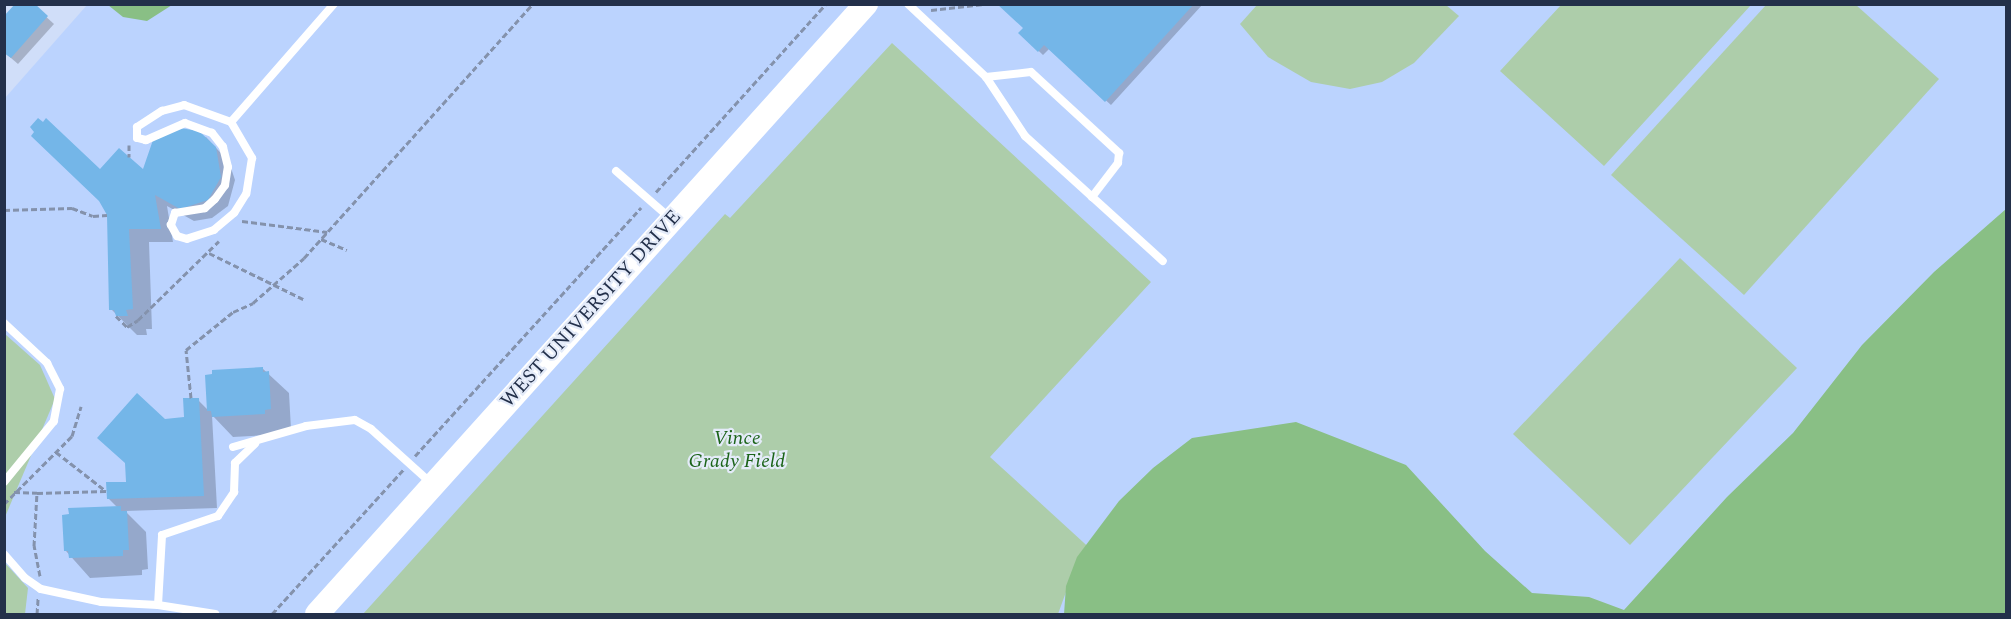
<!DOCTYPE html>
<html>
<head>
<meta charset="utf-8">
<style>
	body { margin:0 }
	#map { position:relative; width:2011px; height:619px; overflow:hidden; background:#d0def9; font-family:Spectral,serif }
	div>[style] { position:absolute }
	.built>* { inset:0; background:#bbd3fe }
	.green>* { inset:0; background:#adcdaa }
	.forest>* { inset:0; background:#89bf85 }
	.shadow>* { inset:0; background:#0003 }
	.building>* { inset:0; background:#74b6e8 }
	.path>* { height:3px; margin-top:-1.5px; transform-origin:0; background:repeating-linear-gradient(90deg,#8492ac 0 6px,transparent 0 9px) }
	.lane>* { height:8px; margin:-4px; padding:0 4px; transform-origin:4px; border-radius:4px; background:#fff }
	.secondary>* { height:24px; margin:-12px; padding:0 12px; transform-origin:12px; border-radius:12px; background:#fff }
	span { translate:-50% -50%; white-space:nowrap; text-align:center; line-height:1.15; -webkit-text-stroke:4.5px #e4ebf9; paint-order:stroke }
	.street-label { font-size:20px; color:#23304a }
	.park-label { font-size:20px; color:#1b6319; font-style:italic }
	.frame { position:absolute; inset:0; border:6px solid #23304a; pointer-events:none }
</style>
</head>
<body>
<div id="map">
	<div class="built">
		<i style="clip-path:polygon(87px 5px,2006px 5px,2006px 614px,5px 614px,5px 98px)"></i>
	</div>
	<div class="green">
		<i style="clip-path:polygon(1257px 5px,1446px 5px,1459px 16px,1414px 63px,1382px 82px,1350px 89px,1311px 82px,1268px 57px,1240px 24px)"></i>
		<i style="clip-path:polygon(1561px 5px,1561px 4px,1751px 5px,1604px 166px,1500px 71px)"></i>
		<i style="clip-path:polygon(1766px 5px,1856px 5px,1939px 79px,1744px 295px,1611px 175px)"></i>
		<i style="clip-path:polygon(892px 43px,1151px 282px,990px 457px,1095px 553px,1070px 581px,1058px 614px,363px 614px,725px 214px,730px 218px)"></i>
		<i style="clip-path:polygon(1680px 258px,1797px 368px,1630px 545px,1513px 434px)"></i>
		<i style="clip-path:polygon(5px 334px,40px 365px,55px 399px,5px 517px)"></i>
		<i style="clip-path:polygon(5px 563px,28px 588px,25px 614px,5px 614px)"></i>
	</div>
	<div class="forest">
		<i style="clip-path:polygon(108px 5px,172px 5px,147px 21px,123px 17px)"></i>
		<i style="clip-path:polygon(2006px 209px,2006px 614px,1064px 614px,1066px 586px,1077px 557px,1119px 501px,1153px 468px,1192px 438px,1296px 422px,1406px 465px,1485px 551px,1532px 593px,1589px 597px,1624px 610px,1727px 497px,1793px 433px,1862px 345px,1934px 272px)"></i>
	</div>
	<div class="shadow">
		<i style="clip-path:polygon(32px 4px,54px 24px,18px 64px,4px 52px)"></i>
		<i style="clip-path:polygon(999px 4px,1203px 4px,1111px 105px,1049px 49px,1043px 55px,1020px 33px,1025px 28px)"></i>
		<i style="clip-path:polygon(206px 137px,229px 162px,235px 180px,228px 206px,212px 218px,194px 221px,167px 206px,173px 242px,149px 242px,152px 329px,146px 329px,147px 335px,137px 335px,111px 309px,108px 215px,100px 171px,144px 171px)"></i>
		<i style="clip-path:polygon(262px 368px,289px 393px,291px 429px,285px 434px,233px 437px,212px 415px,217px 508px,125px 511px,146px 532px,148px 569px,142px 570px,142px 575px,90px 578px,66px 551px,117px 507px,108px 498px,127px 483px,164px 420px,186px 419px,198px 400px,208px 410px)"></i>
	</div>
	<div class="building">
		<i style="clip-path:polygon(15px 4px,35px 4px,48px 16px,11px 58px,4px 53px,4px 16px)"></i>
		<i style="clip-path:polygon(997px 4px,1194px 4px,1105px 102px,1044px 45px,1038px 52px,1018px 33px,1023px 28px)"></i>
		<i style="clip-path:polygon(38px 118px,43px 122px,46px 118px,100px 169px,119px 148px,143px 169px,153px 140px,180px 128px,199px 131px,216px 147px,221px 177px,208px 200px,180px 209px,155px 195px,161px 229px,129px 229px,133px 309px,126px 310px,128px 316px,116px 316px,114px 310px,109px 310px,107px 215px,99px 201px,31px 136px,34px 132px,30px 127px)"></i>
		<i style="clip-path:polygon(263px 367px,263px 372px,269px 371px,271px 409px,265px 410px,265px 414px,212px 417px,211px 411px,207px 411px,205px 375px,212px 374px,212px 370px)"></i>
		<i style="clip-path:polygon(137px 393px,165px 419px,184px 417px,183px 398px,199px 398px,204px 496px,107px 499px,106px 482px,126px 482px,125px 463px,97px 438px)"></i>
		<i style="clip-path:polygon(121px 506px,121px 511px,127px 511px,129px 550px,123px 550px,123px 556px,69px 558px,68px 551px,64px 551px,62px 515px,69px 514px,68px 508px)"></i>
	</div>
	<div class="path">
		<i style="left:931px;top:10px;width:53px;rotate:-6.5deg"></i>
		<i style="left:129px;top:145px;width:12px;rotate:90deg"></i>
		<i style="left:656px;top:192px;width:253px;rotate:-47.9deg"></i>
		<i style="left:4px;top:210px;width:68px;rotate:-1.7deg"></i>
		<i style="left:72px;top:208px;width:22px;rotate:21deg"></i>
		<i style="left:93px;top:216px;width:14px;rotate:-4deg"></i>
		<i style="left:242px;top:221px;width:86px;rotate:7.4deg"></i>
		<i style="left:321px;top:239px;width:28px;rotate:23deg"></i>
		<i style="left:209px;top:253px;width:105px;rotate:26.1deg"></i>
		<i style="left:116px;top:316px;width:16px;rotate:45deg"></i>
		<i style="left:127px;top:327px;width:13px;rotate:-32deg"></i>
		<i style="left:138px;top:320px;width:113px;rotate:-44.3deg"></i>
		<i style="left:191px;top:398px;width:48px;rotate:-95.9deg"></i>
		<i style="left:186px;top:350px;width:60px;rotate:-39deg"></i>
		<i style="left:233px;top:312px;width:22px;rotate:-24deg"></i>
		<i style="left:253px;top:303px;width:68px;rotate:-41.4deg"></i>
		<i style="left:304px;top:258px;width:342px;rotate:-48deg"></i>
		<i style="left:56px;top:452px;width:63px;rotate:38deg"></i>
		<i style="left:415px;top:456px;width:336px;rotate:-47.7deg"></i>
		<i style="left:14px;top:492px;width:23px;rotate:2deg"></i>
		<i style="left:4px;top:504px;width:96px;rotate:-45deg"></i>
		<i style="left:72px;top:436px;width:31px;rotate:-73deg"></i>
		<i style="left:40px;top:576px;width:31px;rotate:-101deg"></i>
		<i style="left:34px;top:546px;width:53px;rotate:-86.8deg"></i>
		<i style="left:37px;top:493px;width:69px;rotate:-1.7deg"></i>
		<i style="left:37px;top:614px;width:16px;rotate:-86deg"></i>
		<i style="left:272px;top:614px;width:195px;rotate:-47.7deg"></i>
	</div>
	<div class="lane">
		<i style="left:908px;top:4px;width:107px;rotate:43.1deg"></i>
		<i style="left:986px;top:77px;width:71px;rotate:56.5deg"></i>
		<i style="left:1025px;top:136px;width:186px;rotate:42.2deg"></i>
		<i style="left:986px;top:77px;width:45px;rotate:-6.3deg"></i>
		<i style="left:1031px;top:72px;width:120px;rotate:42.6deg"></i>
		<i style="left:1119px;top:153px;width:10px;rotate:96deg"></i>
		<i style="left:1118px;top:163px;width:43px;rotate:127.4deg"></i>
		<i style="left:184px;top:105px;width:50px;rotate:19.9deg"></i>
		<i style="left:231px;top:122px;width:42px;rotate:59.7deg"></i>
		<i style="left:252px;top:158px;width:36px;rotate:99deg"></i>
		<i style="left:246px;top:194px;width:22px;rotate:122deg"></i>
		<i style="left:234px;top:213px;width:26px;rotate:140deg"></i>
		<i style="left:214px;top:230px;width:28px;rotate:162deg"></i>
		<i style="left:187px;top:239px;width:10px;rotate:-163deg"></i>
		<i style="left:177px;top:236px;width:13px;rotate:-119deg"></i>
		<i style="left:171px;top:225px;width:13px;rotate:-72deg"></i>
		<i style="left:175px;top:213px;width:30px;rotate:-9deg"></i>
		<i style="left:205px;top:208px;width:13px;rotate:-42deg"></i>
		<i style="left:215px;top:199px;width:17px;rotate:-54deg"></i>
		<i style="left:225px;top:185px;width:18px;rotate:-81deg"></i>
		<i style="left:228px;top:167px;width:21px;rotate:-104deg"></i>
		<i style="left:223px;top:147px;width:18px;rotate:-128deg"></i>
		<i style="left:212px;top:133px;width:29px;rotate:-160deg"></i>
		<i style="left:185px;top:123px;width:43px;rotate:156.4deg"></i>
		<i style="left:146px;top:140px;width:9px;rotate:-167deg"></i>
		<i style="left:137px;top:138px;width:11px;rotate:-90deg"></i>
		<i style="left:137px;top:127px;width:30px;rotate:-33deg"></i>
		<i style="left:162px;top:111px;width:23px;rotate:-15deg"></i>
		<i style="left:231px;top:122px;width:157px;rotate:-48.9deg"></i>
		<i style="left:616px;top:171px;width:72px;rotate:41deg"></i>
		<i style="left:4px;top:323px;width:59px;rotate:42.9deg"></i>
		<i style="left:47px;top:363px;width:29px;rotate:63deg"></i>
		<i style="left:60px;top:389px;width:33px;rotate:101deg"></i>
		<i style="left:54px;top:421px;width:79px;rotate:129.3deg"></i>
		<i style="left:233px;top:447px;width:76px;rotate:-16deg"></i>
		<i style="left:306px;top:426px;width:49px;rotate:-7deg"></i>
		<i style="left:355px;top:420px;width:18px;rotate:29deg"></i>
		<i style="left:371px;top:429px;width:82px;rotate:42deg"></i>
		<i style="left:4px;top:554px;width:32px;rotate:49deg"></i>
		<i style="left:25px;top:578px;width:19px;rotate:35deg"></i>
		<i style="left:41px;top:589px;width:61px;rotate:12.2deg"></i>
		<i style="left:101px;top:602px;width:57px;rotate:3deg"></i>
		<i style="left:158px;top:605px;width:58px;rotate:9deg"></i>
		<i style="left:158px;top:605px;width:70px;rotate:-86.7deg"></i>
		<i style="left:162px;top:535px;width:59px;rotate:-18.7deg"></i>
		<i style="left:218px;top:516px;width:29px;rotate:-56deg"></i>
		<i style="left:234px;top:492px;width:29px;rotate:-88deg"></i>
		<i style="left:235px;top:463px;width:28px;rotate:-44deg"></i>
	</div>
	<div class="secondary">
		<i style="left:317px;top:614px;width:821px;rotate:-48.01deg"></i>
	</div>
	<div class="street-label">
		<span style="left:591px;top:309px;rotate:-48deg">WEST UNIVERSITY DRIVE</span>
	</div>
	<div class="park-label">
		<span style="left:737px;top:450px">Vince<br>Grady Field</span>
	</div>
	<div class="frame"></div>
</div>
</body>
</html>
